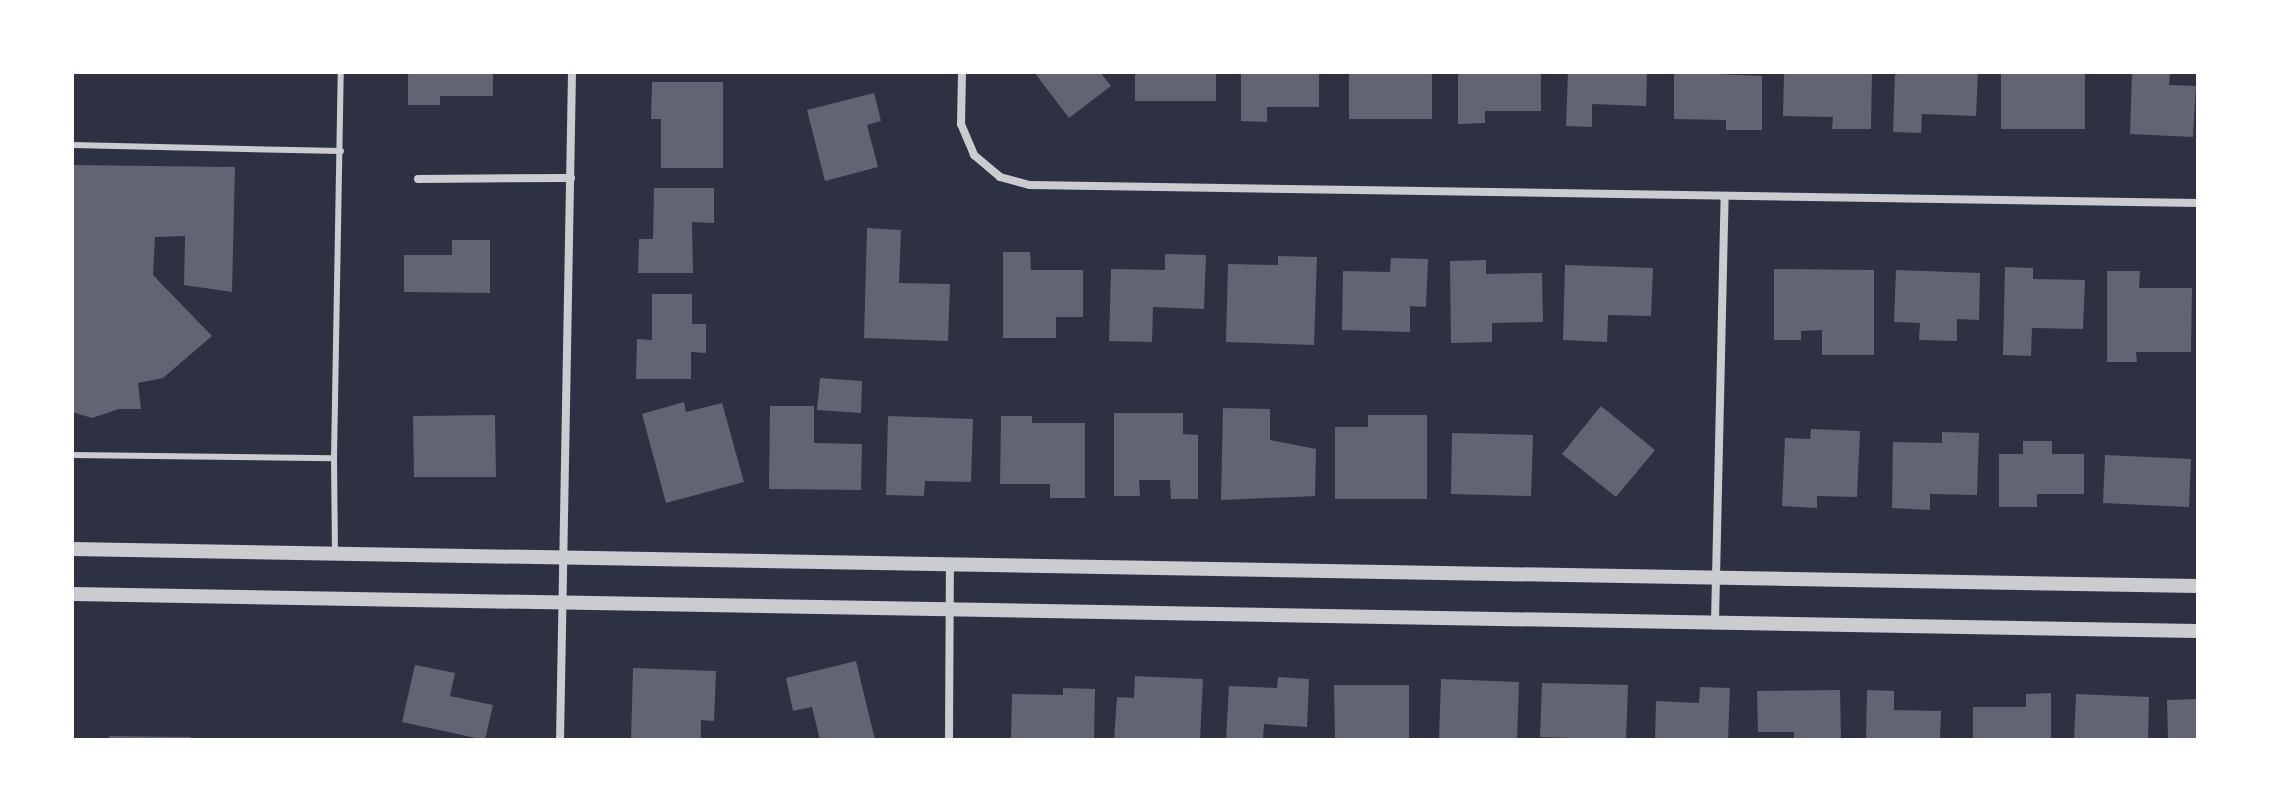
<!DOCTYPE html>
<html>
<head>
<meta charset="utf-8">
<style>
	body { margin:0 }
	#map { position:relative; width:2270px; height:812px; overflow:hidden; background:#2d3142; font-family:"Playfair Display",serif }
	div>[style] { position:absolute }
	.building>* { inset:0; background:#626471 }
	.service>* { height:6px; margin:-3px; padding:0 3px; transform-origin:3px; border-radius:3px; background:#caccd0 }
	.minor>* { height:8px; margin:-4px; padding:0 4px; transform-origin:4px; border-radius:4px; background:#caccd0 }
	.tertiary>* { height:14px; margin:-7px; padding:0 7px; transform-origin:7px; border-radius:7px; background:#caccd0 }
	span { translate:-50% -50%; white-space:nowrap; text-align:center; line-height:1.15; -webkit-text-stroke:6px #fff; paint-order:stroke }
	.frame { position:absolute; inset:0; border:74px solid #fff; pointer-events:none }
</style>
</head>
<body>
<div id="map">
	<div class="building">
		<i style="clip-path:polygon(408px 72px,493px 72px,493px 96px,440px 96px,440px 105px,408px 105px)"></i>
		<i style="clip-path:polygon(1034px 72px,1100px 72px,1111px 86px,1069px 118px)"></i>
		<i style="clip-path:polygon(1135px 72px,1216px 72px,1216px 101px,1135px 101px)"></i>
		<i style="clip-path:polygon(1241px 72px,1319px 72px,1319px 107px,1267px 107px,1267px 122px,1241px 121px)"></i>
		<i style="clip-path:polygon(1349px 72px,1432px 72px,1432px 119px,1349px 119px)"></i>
		<i style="clip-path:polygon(1458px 72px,1541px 72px,1541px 111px,1485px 111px,1485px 123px,1458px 124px)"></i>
		<i style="clip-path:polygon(1568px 72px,1647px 72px,1646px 106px,1592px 104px,1592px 127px,1566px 126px)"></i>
		<i style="clip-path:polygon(1674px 72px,1762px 76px,1762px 130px,1726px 130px,1726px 120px,1674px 119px)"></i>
		<i style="clip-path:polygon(1872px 72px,1871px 129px,1832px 129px,1833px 117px,1783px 116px,1784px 74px)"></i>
		<i style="clip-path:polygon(1895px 72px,1978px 72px,1976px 116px,1922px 114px,1921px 133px,1893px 132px)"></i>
		<i style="clip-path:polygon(2001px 72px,2085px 72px,2085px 129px,2001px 129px)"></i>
		<i style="clip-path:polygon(2132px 72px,2170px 72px,2169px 85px,2196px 86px,2193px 137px,2130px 134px)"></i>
		<i style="clip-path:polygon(652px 82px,723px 82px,723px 168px,661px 168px,661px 119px,651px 119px)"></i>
		<i style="clip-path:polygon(874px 93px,881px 121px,867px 125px,878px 167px,825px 181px,807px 110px)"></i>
		<i style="clip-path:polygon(72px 165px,235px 167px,232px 292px,184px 285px,185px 236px,155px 237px,153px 275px,212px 336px,163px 378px,138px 383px,141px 409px,119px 409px,92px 418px,72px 412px)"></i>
		<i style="clip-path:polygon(654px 188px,714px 188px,714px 223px,692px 222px,693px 273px,638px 273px,639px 239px,653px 239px)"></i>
		<i style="clip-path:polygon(867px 228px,901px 230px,899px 283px,950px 284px,948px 341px,864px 338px)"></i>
		<i style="clip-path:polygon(452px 240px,490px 240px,490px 293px,404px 292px,404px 255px,452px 255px)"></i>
		<i style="clip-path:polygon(1003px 252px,1030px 252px,1031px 270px,1083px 270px,1083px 317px,1056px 317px,1056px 338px,1003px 338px)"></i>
		<i style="clip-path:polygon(1165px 254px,1206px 255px,1204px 309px,1153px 307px,1152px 342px,1109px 341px,1111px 269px,1165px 270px)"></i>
		<i style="clip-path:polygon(1278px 256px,1317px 257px,1314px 345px,1226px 342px,1228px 264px,1278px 265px)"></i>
		<i style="clip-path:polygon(1391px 258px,1428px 259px,1426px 307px,1410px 306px,1410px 332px,1342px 330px,1343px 271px,1390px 272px)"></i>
		<i style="clip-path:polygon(1486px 260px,1486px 274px,1542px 273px,1543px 322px,1492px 323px,1492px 342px,1451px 343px,1450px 261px)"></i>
		<i style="clip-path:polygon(1565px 265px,1653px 268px,1651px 316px,1608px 315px,1607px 342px,1563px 340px)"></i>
		<i style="clip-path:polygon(2005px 267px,2033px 268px,2033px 279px,2085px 280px,2083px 329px,2032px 328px,2031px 356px,2003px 355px)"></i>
		<i style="clip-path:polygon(1774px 269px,1874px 270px,1874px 355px,1822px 355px,1822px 330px,1801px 331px,1801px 340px,1774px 340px)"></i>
		<i style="clip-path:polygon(1896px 270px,1980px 273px,1979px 320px,1957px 319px,1957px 341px,1919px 340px,1920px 323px,1894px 322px)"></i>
		<i style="clip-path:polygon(2107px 271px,2140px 271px,2139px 288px,2192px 288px,2191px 352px,2136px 352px,2137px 362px,2107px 362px)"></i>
		<i style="clip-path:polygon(652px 294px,692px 294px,692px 324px,706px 324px,706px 353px,691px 352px,691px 379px,636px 379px,637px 339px,652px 340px)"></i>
		<i style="clip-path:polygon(820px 378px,862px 381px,861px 413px,817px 410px)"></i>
		<i style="clip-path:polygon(684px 402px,686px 412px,722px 403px,744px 482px,666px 503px,642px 414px)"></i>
		<i style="clip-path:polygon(770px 406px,814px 406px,814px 443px,862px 444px,861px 490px,769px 489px)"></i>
		<i style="clip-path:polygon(1601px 406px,1655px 450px,1616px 497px,1562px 454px)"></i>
		<i style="clip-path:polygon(1223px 408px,1270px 409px,1270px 440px,1316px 449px,1315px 496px,1221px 500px)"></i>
		<i style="clip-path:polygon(1114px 413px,1183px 413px,1183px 434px,1198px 435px,1198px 499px,1171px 499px,1170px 480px,1139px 480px,1140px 496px,1114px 496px)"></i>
		<i style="clip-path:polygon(495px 415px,496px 477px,414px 477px,413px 416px)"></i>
		<i style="clip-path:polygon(1368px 415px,1427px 415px,1427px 499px,1335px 499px,1335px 427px,1368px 427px)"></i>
		<i style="clip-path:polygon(888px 416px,973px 419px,971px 482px,925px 481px,924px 496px,886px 495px)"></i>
		<i style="clip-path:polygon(1001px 416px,1032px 416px,1032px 423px,1085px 423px,1085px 498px,1050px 498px,1050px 484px,1000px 484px)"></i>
		<i style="clip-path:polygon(1811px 429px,1860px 431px,1857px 497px,1817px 496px,1817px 508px,1782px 506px,1785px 438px,1810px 439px)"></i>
		<i style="clip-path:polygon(1942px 432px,1979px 433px,1977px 495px,1930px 494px,1930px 510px,1892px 508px,1893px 442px,1942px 443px)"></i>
		<i style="clip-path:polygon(1452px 433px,1533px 435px,1531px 496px,1451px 494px)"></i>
		<i style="clip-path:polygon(2023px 441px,2052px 441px,2052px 454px,2084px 454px,2084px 494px,2037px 494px,2037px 507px,1999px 507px,1999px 454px,2023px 454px)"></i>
		<i style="clip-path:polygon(2105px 455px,2191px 459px,2189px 507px,2103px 503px)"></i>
		<i style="clip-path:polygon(856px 661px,875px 740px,820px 740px,812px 707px,793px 711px,786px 678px)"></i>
		<i style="clip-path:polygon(415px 665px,455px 673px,450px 696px,493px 705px,485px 740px,402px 722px)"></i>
		<i style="clip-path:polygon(633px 668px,716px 671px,714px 721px,701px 720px,701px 738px,631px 740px)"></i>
		<i style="clip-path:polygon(1135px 676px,1203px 679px,1200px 740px,1114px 740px,1117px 697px,1134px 698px)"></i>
		<i style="clip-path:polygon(1278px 677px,1309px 679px,1307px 727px,1264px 724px,1263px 740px,1226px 740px,1229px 686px,1277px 688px)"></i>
		<i style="clip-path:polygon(1441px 679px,1519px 682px,1517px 740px,1439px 740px)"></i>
		<i style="clip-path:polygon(1542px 683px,1628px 685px,1626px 740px,1540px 737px)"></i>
		<i style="clip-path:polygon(1334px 685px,1409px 685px,1409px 740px,1335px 740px)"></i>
		<i style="clip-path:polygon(1700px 687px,1730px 688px,1728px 740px,1655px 740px,1656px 701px,1699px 703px)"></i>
		<i style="clip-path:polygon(1063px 688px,1095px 689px,1094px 740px,1011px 740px,1012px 694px,1063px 695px)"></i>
		<i style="clip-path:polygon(1840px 690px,1841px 740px,1794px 740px,1794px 732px,1758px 732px,1757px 691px)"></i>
		<i style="clip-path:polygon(1867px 690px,1894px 691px,1894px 710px,1941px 711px,1940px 740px,1866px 740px)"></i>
		<i style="clip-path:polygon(2051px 693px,2051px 740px,1973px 740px,1973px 707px,2026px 707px,2026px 694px)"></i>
		<i style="clip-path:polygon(2076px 694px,2149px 697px,2148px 740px,2074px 740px)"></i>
		<i style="clip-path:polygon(2198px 699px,2198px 739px,2168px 739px,2167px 700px)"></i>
		<i style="clip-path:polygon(109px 736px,191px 737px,191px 740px,109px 740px)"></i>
	</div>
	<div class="service">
		<i style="left:72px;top:145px;width:269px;rotate:1.3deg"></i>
		<i style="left:72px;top:455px;width:262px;rotate:0.7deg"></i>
		<i style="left:334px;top:458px;width:93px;rotate:89.4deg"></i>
		<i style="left:334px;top:458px;width:386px;rotate:-89deg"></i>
	</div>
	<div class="minor">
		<i style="left:962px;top:72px;width:52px;rotate:91.1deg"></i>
		<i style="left:961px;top:124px;width:34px;rotate:67deg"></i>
		<i style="left:974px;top:155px;width:34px;rotate:40deg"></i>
		<i style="left:1000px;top:177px;width:31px;rotate:15deg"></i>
		<i style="left:1030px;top:185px;width:1168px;rotate:0.88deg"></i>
		<i style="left:418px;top:179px;width:153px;rotate:-0.4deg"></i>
		<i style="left:1715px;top:621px;width:425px;rotate:-88.7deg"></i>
		<i style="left:560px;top:740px;width:668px;rotate:-88.97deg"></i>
		<i style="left:949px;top:740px;width:177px;rotate:-89.7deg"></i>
	</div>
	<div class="tertiary">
		<i style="left:72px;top:549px;width:2126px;rotate:1deg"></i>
		<i style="left:72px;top:594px;width:2126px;rotate:1deg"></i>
	</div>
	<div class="frame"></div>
</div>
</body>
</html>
